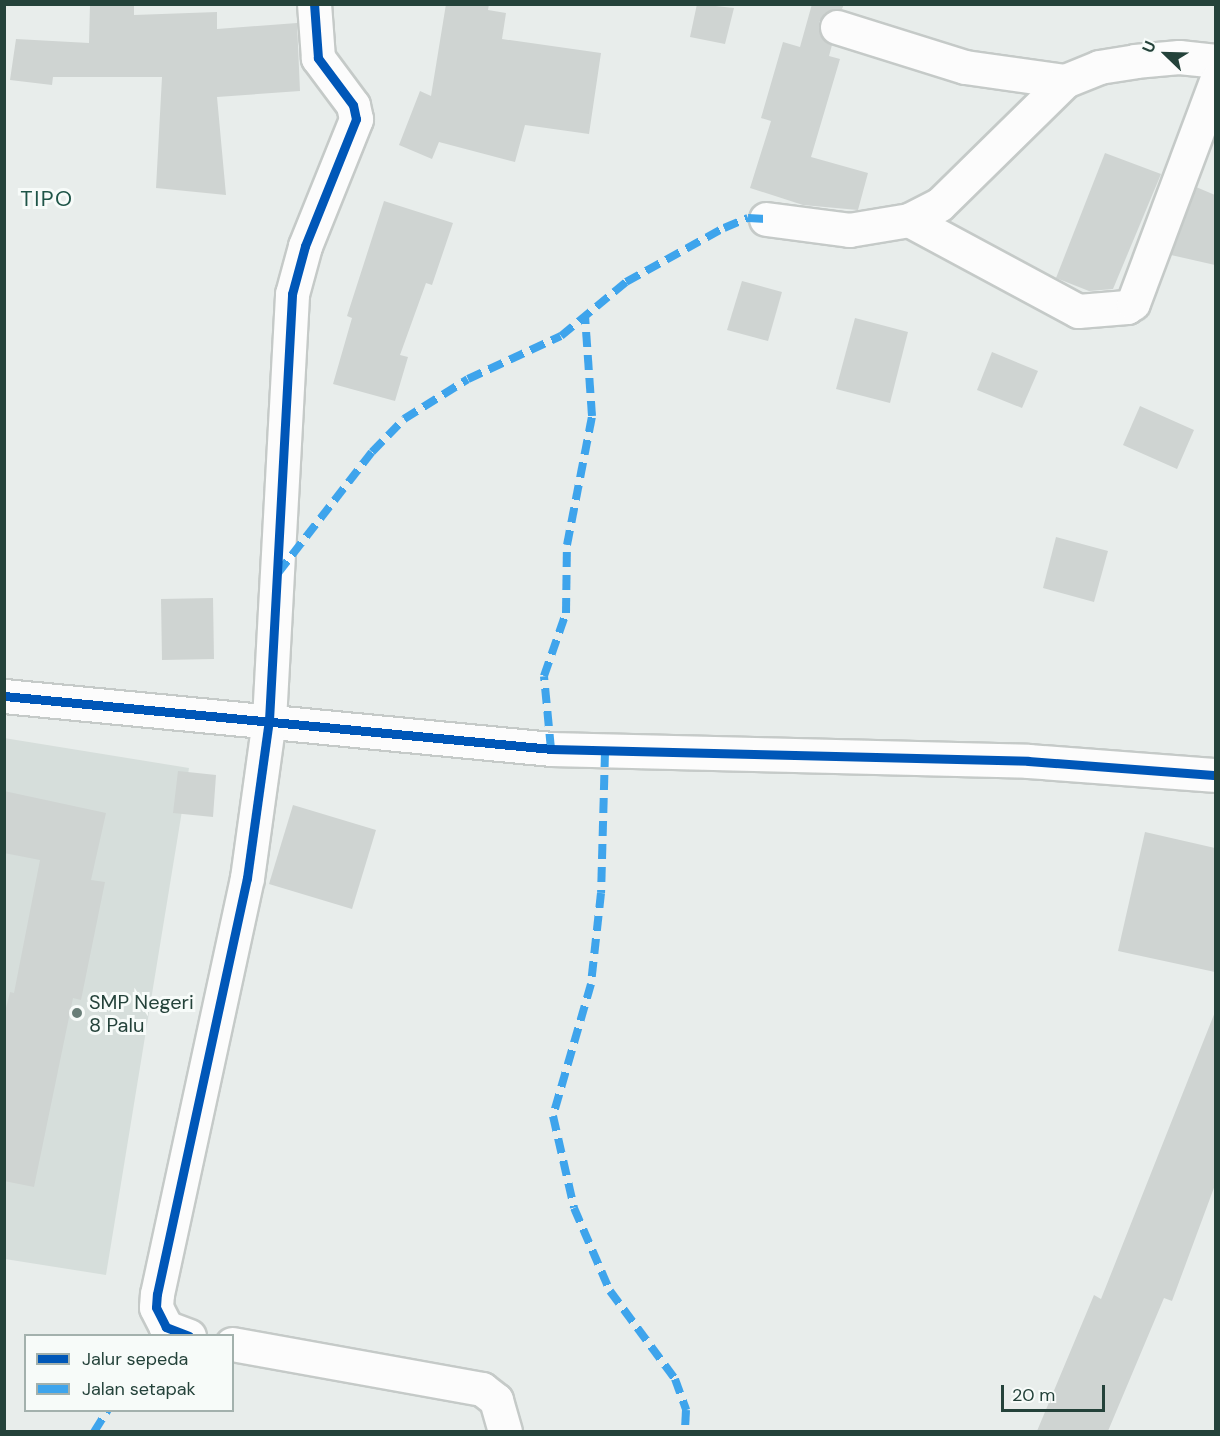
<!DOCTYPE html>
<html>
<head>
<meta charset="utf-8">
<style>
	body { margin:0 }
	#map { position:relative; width:1220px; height:1436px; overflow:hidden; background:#e8edeb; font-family:"DM Sans",sans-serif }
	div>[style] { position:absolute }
	.built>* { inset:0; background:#d6dedb }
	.building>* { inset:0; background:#cfd4d2 }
	.roads { filter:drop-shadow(2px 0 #c5cac8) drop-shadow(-2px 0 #c5cac8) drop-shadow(0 2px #c5cac8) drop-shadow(0 -2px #c5cac8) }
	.minor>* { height:33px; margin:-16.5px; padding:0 16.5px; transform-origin:16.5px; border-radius:16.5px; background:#fcfcfc }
	.quiet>* { height:8px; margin-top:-4px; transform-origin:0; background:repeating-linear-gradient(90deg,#3ea4ec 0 15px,transparent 0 23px) }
	.cycleway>* { height:9px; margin:-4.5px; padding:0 4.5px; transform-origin:4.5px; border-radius:4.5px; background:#0057b8 }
	.dots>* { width:16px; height:16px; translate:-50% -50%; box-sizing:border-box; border:3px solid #f7fbf9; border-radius:50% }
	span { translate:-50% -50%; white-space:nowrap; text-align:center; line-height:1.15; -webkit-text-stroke:6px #f7fbf9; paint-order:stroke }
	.poi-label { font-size:20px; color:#24423a }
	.left { translate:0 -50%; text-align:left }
	.quarter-label { font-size:22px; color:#1f5548; letter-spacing:1.5px }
	.frame { position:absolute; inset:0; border:6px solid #24423a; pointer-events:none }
	.legend { position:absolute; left:24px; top:1334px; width:210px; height:78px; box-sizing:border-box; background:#f7fbf9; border:2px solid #a3b1ad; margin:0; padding:8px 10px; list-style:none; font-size:18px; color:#24423a }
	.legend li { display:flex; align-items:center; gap:12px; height:30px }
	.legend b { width:30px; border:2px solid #a3b1ad }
	.north { position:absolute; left:1136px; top:24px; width:60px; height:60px; -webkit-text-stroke:4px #f7fbf9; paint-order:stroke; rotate:293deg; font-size:16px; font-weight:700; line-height:24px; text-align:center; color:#24423a }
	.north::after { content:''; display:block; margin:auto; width:21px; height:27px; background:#24423a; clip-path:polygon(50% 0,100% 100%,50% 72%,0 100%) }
	.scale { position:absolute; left:1001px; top:1385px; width:104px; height:27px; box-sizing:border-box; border:3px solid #24423a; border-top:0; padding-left:8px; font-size:18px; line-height:21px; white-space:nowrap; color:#24423a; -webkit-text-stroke:4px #f7fbf9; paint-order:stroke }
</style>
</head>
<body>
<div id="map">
	<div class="built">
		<i style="clip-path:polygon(4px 738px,189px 768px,106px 1275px,5px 1259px)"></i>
	</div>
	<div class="building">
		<i style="clip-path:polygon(90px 4px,134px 4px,134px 15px,217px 12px,217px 29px,297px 23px,300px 91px,217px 97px,226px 195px,156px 188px,162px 77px,53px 77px,52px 85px,10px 80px,16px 39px,89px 43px)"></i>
		<i style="clip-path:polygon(446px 4px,489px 4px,488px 10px,506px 13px,502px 39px,601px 53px,589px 134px,525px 125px,515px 162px,439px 142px,432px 159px,399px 145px,420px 91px,431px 96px)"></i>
		<i style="clip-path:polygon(697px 4px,734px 8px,725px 44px,690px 37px)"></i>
		<i style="clip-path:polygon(812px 4px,844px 4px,842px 9px,825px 13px,819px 22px,823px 39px,832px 45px,829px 56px,840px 59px,811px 157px,868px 173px,858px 210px,803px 205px,750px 188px,771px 121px,761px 118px,783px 42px,800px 47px)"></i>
		<i style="clip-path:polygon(1105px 153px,1161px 174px,1113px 289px,1089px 291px,1056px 278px)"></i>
		<i style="clip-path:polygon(1196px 187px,1215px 195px,1215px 265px,1171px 255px)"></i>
		<i style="clip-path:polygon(384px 201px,453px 223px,432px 285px,426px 283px,400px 355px,408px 357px,395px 401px,333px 384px,352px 318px,347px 316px)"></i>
		<i style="clip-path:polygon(742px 281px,782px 292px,768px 341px,727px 330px)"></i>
		<i style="clip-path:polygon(855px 318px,908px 332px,890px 403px,836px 389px)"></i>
		<i style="clip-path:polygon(992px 352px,1038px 371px,1022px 408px,977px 390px)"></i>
		<i style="clip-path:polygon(1140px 406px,1194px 430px,1177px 469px,1123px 445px)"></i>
		<i style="clip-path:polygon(1056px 537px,1108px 551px,1094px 602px,1043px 588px)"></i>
		<i style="clip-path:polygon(213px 598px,214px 659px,162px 660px,161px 599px)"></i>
		<i style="clip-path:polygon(178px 771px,216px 775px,213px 817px,173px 813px)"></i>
		<i style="clip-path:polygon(4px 791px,106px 813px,91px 880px,105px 882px,81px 1000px,73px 998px,34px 1187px,4px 1181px,4px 1016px,10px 992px,14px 993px,40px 860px,4px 853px)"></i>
		<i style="clip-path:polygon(293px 805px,376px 830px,352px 909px,269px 884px)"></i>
		<i style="clip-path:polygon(1145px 832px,1215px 848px,1215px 972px,1118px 951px)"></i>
		<i style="clip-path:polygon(1215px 1012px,1215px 1185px,1172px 1301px,1164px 1298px,1108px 1431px,1037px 1431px,1094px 1295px,1101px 1299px)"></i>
	</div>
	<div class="roads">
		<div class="minor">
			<i style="left:837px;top:27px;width:134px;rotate:17.4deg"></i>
			<i style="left:965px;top:67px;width:101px;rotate:8deg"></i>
			<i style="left:766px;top:219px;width:84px;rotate:7.5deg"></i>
			<i style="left:849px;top:230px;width:61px;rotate:-9.5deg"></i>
			<i style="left:909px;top:220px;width:34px;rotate:-27deg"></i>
			<i style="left:939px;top:205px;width:177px;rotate:-44.5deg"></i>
			<i style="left:1065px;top:81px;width:37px;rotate:-22deg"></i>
			<i style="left:1099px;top:67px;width:36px;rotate:-9deg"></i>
			<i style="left:1135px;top:61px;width:44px;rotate:-5.2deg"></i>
			<i style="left:1179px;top:57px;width:37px;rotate:6deg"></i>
			<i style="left:909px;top:220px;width:192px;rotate:28.3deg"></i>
			<i style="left:1078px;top:311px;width:49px;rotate:-4.7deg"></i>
			<i style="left:1127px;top:307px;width:7px;rotate:-34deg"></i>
			<i style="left:1133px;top:303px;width:237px;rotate:-69.5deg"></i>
			<i style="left:4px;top:696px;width:550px;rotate:5.53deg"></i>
			<i style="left:551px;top:749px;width:477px;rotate:1.4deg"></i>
			<i style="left:1028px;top:761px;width:189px;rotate:4.3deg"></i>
			<i style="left:189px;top:1336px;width:25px;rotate:-159deg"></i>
			<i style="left:166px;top:1327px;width:22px;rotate:-117deg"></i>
			<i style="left:156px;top:1307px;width:13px;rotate:-86deg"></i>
			<i style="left:157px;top:1294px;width:426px;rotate:-77.8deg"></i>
			<i style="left:247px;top:878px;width:160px;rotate:-82.1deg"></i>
			<i style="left:269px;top:720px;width:427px;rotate:-86.9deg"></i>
			<i style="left:292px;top:294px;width:50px;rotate:-74.8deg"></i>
			<i style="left:305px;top:246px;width:137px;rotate:-68.1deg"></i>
			<i style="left:356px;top:119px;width:14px;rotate:-102deg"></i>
			<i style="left:353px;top:105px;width:59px;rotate:-126.7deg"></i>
			<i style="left:318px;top:58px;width:54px;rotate:-94.2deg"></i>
			<i style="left:232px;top:1344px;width:254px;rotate:10.2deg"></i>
			<i style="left:482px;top:1389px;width:18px;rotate:38deg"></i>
			<i style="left:496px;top:1400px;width:33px;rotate:74deg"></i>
		</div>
	</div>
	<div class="quiet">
		<i style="left:278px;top:573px;width:153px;rotate:-52.2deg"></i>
		<i style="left:372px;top:452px;width:46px;rotate:-45.9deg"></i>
		<i style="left:404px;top:419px;width:75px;rotate:-32deg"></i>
		<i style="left:468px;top:379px;width:102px;rotate:-24.8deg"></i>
		<i style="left:561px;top:336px;width:85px;rotate:-39.7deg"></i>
		<i style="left:626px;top:282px;width:112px;rotate:-28.9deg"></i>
		<i style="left:724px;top:228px;width:26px;rotate:-23deg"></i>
		<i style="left:748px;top:218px;width:18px;rotate:3deg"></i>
		<i style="left:551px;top:749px;width:73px;rotate:-95.5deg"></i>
		<i style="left:544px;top:676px;width:67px;rotate:-70.8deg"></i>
		<i style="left:566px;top:613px;width:68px;rotate:-89.2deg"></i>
		<i style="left:567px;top:545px;width:131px;rotate:-79deg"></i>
		<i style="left:592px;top:416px;width:101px;rotate:-94deg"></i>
		<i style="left:605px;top:752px;width:141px;rotate:91.6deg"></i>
		<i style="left:601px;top:893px;width:92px;rotate:96.3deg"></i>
		<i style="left:591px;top:984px;width:137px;rotate:106.1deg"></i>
		<i style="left:553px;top:1116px;width:94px;rotate:77.1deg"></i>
		<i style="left:574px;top:1208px;width:90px;rotate:66.6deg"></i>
		<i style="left:610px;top:1291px;width:109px;rotate:53.5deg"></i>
		<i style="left:675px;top:1379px;width:33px;rotate:70deg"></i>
		<i style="left:686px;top:1410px;width:22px;rotate:93deg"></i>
		<i style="left:94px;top:1432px;width:26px;rotate:-58deg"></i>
	</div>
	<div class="cycleway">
		<i style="left:4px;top:696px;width:550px;rotate:5.53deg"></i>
		<i style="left:551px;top:749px;width:477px;rotate:1.4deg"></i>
		<i style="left:1028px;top:761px;width:189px;rotate:4.3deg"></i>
		<i style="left:189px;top:1336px;width:25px;rotate:-159deg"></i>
		<i style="left:166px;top:1327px;width:22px;rotate:-117deg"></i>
		<i style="left:156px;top:1307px;width:13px;rotate:-86deg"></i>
		<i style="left:157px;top:1294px;width:426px;rotate:-77.8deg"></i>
		<i style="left:247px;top:878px;width:160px;rotate:-82.1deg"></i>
		<i style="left:269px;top:720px;width:427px;rotate:-86.9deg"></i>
		<i style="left:292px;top:294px;width:50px;rotate:-74.8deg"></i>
		<i style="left:305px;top:246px;width:137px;rotate:-68.1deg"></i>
		<i style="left:356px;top:119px;width:14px;rotate:-102deg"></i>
		<i style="left:353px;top:105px;width:59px;rotate:-126.7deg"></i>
		<i style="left:318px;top:58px;width:54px;rotate:-94.2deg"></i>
	</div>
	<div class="dots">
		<i style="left:77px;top:1013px;background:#697e78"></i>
	</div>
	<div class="poi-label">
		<span class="left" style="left:89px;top:1014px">SMP Negeri<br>8 Palu</span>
	</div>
	<div class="quarter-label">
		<span style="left:47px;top:199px">TIPO</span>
	</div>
	<div class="frame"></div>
	<ul class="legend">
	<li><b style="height:8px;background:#0057b8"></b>Jalur sepeda</li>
	<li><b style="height:8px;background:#3ea4ec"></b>Jalan setapak</li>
	</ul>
	<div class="north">U</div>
	<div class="scale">20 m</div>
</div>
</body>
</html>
